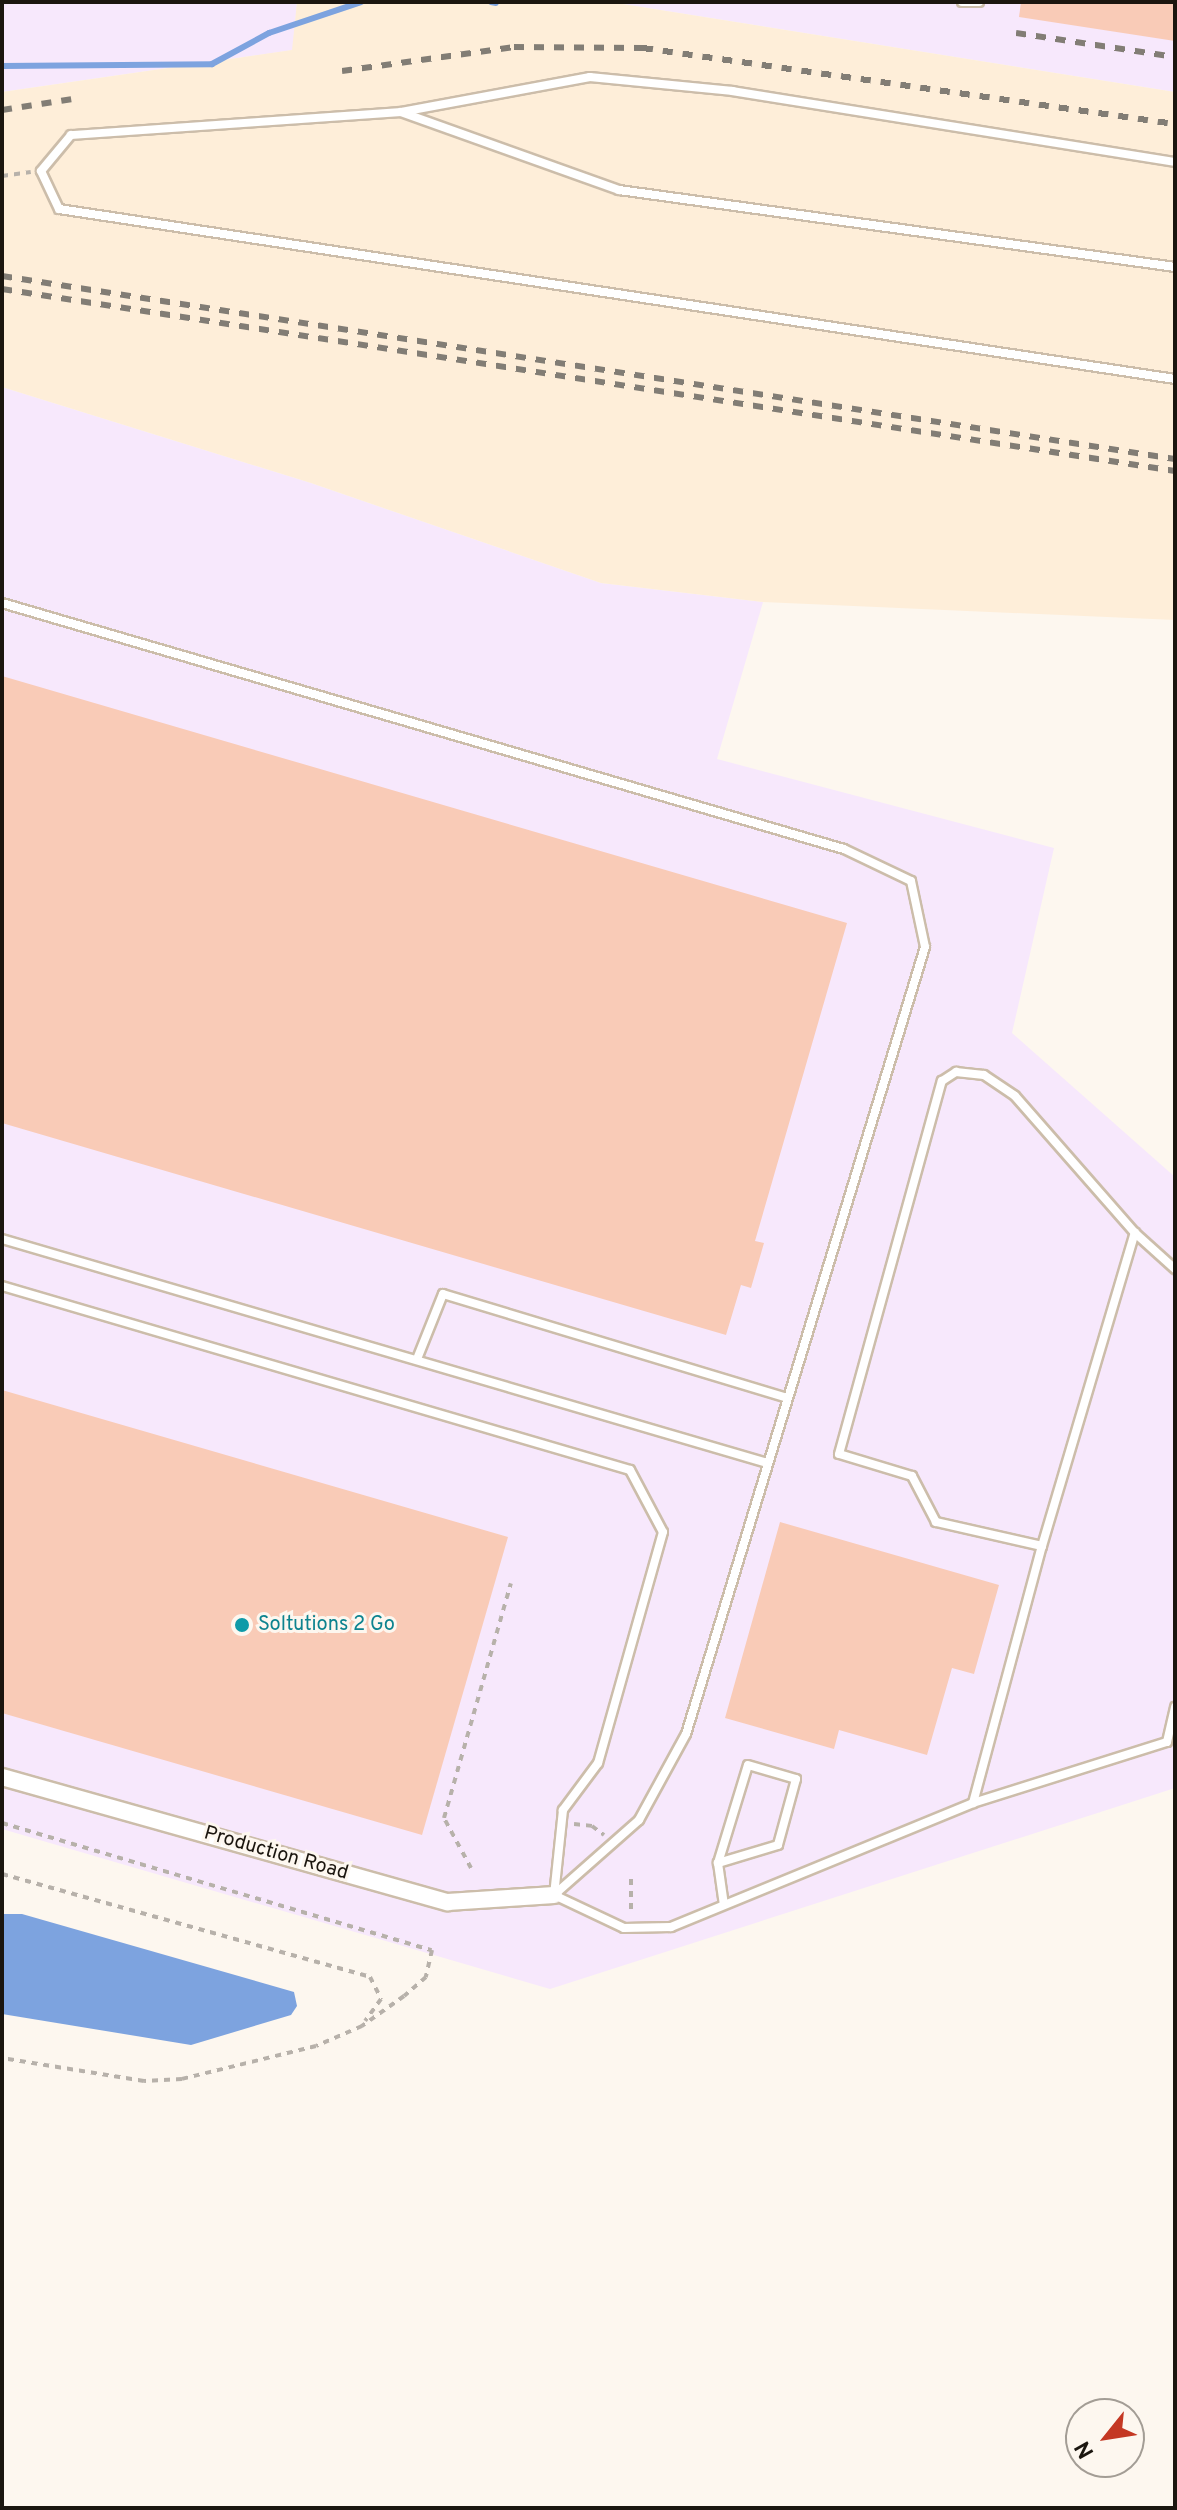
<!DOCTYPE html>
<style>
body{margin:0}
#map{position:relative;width:1177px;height:2510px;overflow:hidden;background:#fdf7ef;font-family:Overpass,sans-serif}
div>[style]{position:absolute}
.industrial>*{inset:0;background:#f7e8fc}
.built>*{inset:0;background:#feeed9}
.water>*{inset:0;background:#7da3df}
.stream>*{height:6px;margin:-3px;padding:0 3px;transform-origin:3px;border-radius:3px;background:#7da3df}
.building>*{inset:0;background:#f9cbb7}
.path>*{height:4px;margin-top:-2px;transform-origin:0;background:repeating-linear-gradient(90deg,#b7b1aa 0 6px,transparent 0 12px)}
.roads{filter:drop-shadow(2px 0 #ccbdaa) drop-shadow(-2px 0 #ccbdaa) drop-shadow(0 2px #ccbdaa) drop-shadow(0 -2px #ccbdaa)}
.service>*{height:8px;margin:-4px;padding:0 4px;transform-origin:4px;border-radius:4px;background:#fff}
.minor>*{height:16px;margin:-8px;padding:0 8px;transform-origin:8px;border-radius:8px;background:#fff}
.rail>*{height:6px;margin-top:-3px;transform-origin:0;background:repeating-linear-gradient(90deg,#827d75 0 10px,transparent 0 20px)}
.dots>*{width:22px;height:22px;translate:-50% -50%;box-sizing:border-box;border:4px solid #fdf7ef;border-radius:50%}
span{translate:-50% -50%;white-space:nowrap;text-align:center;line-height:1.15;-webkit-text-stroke:6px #fdf7ef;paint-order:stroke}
.culture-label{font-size:20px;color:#0d838f}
.left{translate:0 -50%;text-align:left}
.street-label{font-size:20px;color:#1b160f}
.frame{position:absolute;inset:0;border:4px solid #1b160f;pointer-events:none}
.north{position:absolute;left:1065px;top:2398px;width:80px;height:80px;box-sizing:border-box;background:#fdf7ef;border:2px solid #a39d95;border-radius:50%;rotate:240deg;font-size:22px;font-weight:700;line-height:32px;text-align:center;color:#1b160f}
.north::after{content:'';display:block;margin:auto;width:28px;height:36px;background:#c43823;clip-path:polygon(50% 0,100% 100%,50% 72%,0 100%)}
</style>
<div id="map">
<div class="industrial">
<div style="clip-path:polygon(2px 2px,297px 2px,293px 50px,2px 92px)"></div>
<div style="clip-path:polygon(610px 2px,1175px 2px,1175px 92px)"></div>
<div style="clip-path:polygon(2px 387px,311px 483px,601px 583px,763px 602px,717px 759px,1054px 848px,1012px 1033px,1175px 1177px,1175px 1788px,550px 1989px,2px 1829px)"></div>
</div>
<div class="built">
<div style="clip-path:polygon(297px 2px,610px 2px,1175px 92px,1175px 620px,763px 602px,601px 583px,311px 483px,2px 387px,2px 92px,292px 50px)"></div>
</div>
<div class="water">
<div style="clip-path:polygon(2px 1914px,22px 1914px,294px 1992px,297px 2006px,291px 2015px,191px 2045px,2px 2014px)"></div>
</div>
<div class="stream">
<div style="left:491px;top:2px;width:5px;rotate:11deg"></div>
<div style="left:2px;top:66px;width:210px;rotate:-0.5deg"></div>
<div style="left:212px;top:64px;width:65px;rotate:-28.5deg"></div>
<div style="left:269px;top:33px;width:97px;rotate:-18.6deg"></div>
</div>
<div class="building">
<div style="clip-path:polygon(1021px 2px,1175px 2px,1175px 41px,1019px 17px)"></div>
<div style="clip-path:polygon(2px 676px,847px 923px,755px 1241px,764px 1243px,751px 1288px,741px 1285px,726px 1335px,2px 1123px)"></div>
<div style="clip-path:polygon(2px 1390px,508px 1537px,422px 1835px,2px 1713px)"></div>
<div style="clip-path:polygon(780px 1522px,999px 1585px,974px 1674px,952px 1668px,927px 1755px,839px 1730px,834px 1749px,725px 1718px)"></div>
</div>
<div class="path">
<div style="left:2px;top:176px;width:29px;rotate:-8deg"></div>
<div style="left:2px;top:1823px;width:448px;rotate:16.5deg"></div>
<div style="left:432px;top:1950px;width:28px;rotate:103deg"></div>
<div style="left:426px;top:1977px;width:29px;rotate:139deg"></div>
<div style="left:404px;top:1996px;width:52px;rotate:144.5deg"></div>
<div style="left:362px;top:2026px;width:50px;rotate:156.5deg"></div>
<div style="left:316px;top:2046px;width:138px;rotate:166.2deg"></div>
<div style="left:182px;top:2079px;width:38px;rotate:177deg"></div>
<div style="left:144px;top:2081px;width:144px;rotate:-170.8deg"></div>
<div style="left:574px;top:1824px;width:18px;rotate:6deg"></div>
<div style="left:592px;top:1826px;width:15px;rotate:37deg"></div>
<div style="left:471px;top:1868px;width:57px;rotate:-118.4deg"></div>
<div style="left:444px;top:1818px;width:244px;rotate:-74.1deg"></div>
<div style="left:2px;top:1874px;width:382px;rotate:15.6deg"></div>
<div style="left:370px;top:1977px;width:25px;rotate:63deg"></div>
<div style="left:381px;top:1999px;width:27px;rotate:126deg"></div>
<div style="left:631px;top:1909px;width:30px;rotate:-90deg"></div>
</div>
<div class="roads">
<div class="service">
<div style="left:962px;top:2px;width:17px"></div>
<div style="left:401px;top:112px;width:232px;rotate:19.7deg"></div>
<div style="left:619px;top:190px;width:561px;rotate:7.88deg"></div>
<div style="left:1175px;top:162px;width:448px;rotate:-170.9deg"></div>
<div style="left:733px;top:91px;width:144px;rotate:-174.4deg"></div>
<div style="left:590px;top:77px;width:192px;rotate:169.5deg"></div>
<div style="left:401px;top:112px;width:331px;rotate:176deg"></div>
<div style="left:71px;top:135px;width:47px;rotate:129.8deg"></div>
<div style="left:41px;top:171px;width:42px;rotate:64.7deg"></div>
<div style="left:59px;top:209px;width:1129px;rotate:8.66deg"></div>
<div style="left:2px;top:603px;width:877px;rotate:16.29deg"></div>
<div style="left:844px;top:849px;width:74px;rotate:25.5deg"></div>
<div style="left:911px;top:881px;width:67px;rotate:78deg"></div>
<div style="left:925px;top:947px;width:822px;rotate:106.89deg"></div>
<div style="left:686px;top:1734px;width:98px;rotate:118.7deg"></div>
<div style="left:639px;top:1820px;width:113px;rotate:138.6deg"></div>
<div style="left:2px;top:1239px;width:797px;rotate:16.32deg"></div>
<div style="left:2px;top:1286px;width:654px;rotate:16.33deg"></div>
<div style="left:630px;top:1470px;width:70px;rotate:62deg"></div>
<div style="left:663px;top:1532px;width:240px;rotate:105.7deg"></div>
<div style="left:598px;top:1763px;width:59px;rotate:126.7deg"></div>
<div style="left:563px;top:1810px;width:85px;rotate:96deg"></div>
<div style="left:417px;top:1359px;width:70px;rotate:-68.2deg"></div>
<div style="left:443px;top:1294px;width:359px;rotate:16.8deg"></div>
<div style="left:1042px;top:1546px;width:109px;rotate:-167.2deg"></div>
<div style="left:936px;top:1522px;width:52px;rotate:-117.6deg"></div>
<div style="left:912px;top:1476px;width:76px;rotate:-163.2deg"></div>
<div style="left:839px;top:1454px;width:387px;rotate:-74.6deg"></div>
<div style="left:942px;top:1081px;width:17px;rotate:-33deg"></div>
<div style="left:956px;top:1072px;width:28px;rotate:6deg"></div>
<div style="left:984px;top:1075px;width:37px;rotate:34deg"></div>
<div style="left:1015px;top:1096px;width:182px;rotate:48.8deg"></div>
<div style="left:973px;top:1803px;width:266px;rotate:-75deg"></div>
<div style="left:1042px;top:1546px;width:327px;rotate:-73.5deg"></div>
<div style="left:1135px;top:1233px;width:54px;rotate:42deg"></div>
<div style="left:718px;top:1863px;width:102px;rotate:-73deg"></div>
<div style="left:748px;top:1765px;width:50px;rotate:16.3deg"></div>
<div style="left:796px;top:1779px;width:68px;rotate:105.3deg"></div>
<div style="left:778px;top:1845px;width:63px;rotate:163.3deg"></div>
<div style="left:718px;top:1863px;width:42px;rotate:81.9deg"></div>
<div style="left:554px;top:1895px;width:77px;rotate:25.2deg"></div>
<div style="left:624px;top:1928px;width:47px;rotate:-1.2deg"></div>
<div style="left:671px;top:1927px;width:326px;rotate:-22.3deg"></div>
<div style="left:973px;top:1803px;width:203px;rotate:-17.5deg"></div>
<div style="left:1167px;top:1742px;width:36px;rotate:-77deg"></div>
</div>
<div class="minor">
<div style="left:2px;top:1777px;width:463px;rotate:15.7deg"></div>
<div style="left:448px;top:1902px;width:106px;rotate:-3.8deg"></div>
</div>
</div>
<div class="rail">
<div style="left:1016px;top:33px;width:161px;rotate:8.6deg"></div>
<div style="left:342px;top:71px;width:174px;rotate:-7.9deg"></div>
<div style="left:514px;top:47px;width:129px;rotate:0.4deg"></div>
<div style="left:643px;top:48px;width:537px;rotate:8.13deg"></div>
<div style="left:2px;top:110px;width:78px;rotate:-8.9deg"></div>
<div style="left:2px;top:276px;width:1187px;rotate:8.87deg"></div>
<div style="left:2px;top:289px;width:1187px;rotate:8.82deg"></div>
</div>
<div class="dots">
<div style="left:242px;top:1625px;background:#0f9aa8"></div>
</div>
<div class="culture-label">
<span class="left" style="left:258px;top:1625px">Soltutions 2 Go</span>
</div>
<div class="street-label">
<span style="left:276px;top:1854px;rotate:16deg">Production Road</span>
</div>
<div class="frame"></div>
<div class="north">N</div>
</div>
